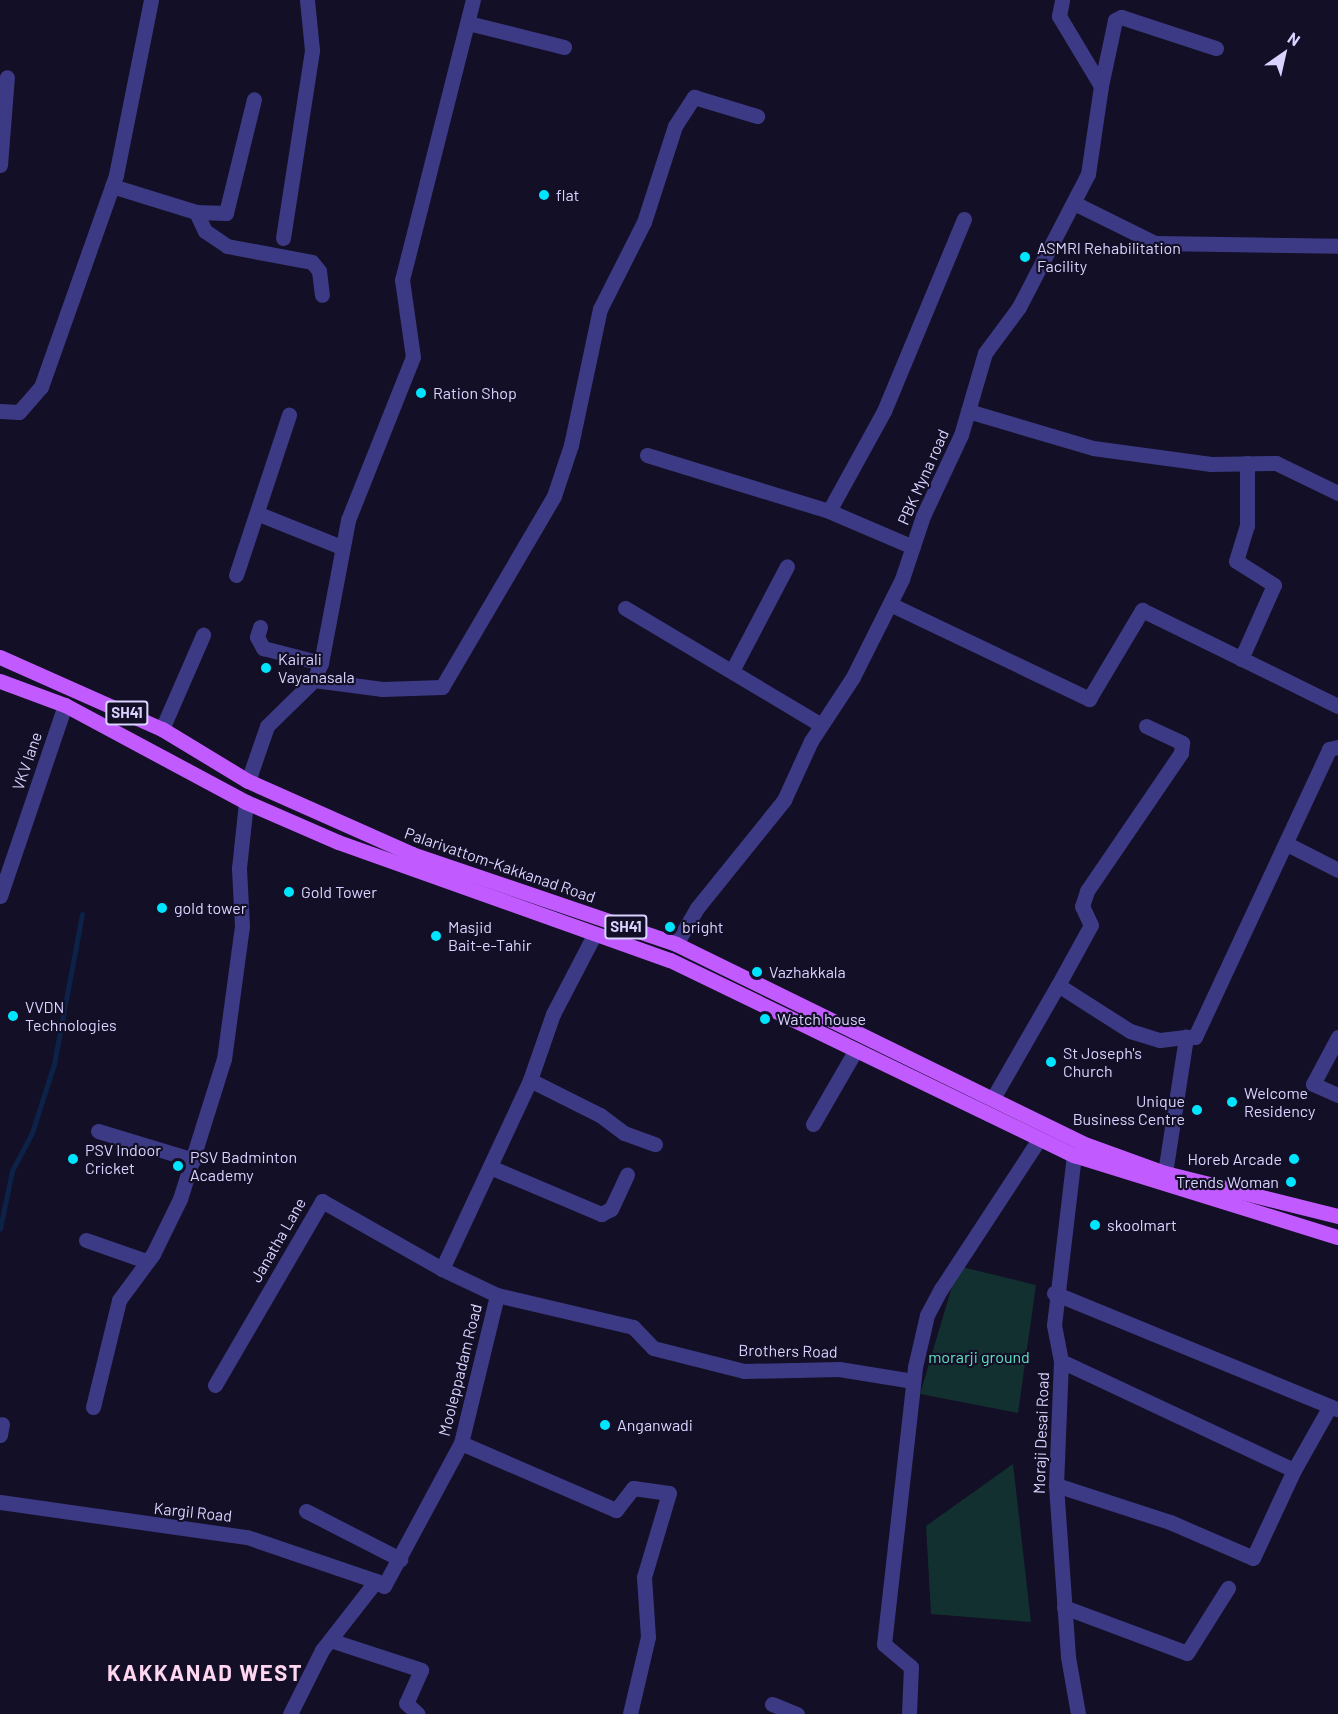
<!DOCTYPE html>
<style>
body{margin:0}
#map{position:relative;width:1338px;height:1714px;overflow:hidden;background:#130f26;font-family:Barlow,sans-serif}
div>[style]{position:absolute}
.green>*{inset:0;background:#12302f}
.stream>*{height:4.5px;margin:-2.25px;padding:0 2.25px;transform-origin:2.25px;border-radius:2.25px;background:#0c2248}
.minor>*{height:15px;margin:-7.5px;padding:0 7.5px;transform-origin:7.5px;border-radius:7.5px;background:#3d3a85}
.primary>*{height:15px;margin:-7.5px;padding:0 7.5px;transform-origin:7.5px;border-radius:7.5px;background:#c25bff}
.dots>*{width:16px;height:16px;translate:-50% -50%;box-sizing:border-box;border:3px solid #130f26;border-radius:50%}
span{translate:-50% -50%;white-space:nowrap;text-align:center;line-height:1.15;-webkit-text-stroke:4.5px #130f26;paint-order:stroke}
.shield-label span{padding:2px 4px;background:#130f26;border:2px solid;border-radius:4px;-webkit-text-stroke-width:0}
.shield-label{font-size:15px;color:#d9d4ff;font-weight:700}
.poi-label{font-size:16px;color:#d9d4ff}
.left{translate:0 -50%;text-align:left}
.right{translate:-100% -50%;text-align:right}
.street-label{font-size:16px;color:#d9d4ff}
.park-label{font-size:16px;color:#5fe0c0}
.district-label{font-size:22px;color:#ffd6f0;font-weight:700;letter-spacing:1.5px}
.north{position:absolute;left:1254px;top:24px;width:60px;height:60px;-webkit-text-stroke:4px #130f26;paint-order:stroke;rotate:34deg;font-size:16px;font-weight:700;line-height:24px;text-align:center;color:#d9d4ff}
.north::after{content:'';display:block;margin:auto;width:21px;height:27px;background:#d9d4ff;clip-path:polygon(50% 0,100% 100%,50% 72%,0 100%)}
</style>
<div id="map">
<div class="green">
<div style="clip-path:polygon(958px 1266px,1036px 1285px,1018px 1413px,920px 1394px)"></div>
<div style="clip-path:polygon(1013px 1464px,1031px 1622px,931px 1614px,926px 1526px)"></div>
</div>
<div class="stream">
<div style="left:0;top:1229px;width:59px;rotate:-78.3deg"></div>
<div style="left:12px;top:1171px;width:43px;rotate:-62.2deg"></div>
<div style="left:32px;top:1133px;width:72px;rotate:-72.3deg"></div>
<div style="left:54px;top:1064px;width:152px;rotate:-79.4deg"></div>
</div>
<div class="minor">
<div style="left:468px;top:23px;width:99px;rotate:14deg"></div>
<div style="left:1101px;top:86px;width:67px;rotate:-78deg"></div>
<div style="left:1115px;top:20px;width:7px;rotate:-27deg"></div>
<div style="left:1121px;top:17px;width:100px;rotate:18.1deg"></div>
<div style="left:0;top:165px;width:88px;rotate:-85.5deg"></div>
<div style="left:112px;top:186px;width:88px;rotate:17.2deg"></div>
<div style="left:196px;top:212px;width:30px;rotate:2deg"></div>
<div style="left:226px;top:213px;width:117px;rotate:-76.2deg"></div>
<div style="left:1074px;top:203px;width:90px;rotate:26.3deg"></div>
<div style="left:1155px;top:243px;width:183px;rotate:0.9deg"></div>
<div style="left:196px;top:212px;width:21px;rotate:65deg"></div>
<div style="left:205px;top:231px;width:27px;rotate:34deg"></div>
<div style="left:227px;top:246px;width:86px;rotate:10.7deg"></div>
<div style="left:312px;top:262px;width:11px;rotate:52deg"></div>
<div style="left:319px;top:271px;width:24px;rotate:83deg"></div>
<div style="left:283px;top:238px;width:190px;rotate:-81.2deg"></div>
<div style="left:312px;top:50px;width:50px;rotate:-95.7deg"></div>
<div style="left:0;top:411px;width:19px;rotate:3deg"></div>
<div style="left:19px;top:412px;width:33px;rotate:-49deg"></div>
<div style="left:41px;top:387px;width:225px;rotate:-70.5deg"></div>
<div style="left:116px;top:175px;width:178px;rotate:-78.7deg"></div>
<div style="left:968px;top:411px;width:130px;rotate:16.5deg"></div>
<div style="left:1093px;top:448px;width:119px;rotate:7.7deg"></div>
<div style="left:1211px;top:464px;width:65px;rotate:-0.9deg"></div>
<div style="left:1276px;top:463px;width:69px;rotate:25.8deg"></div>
<div style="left:647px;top:455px;width:190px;rotate:17.1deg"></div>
<div style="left:829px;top:511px;width:91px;rotate:23.2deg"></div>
<div style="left:829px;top:511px;width:114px;rotate:-61.2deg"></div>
<div style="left:884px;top:411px;width:208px;rotate:-67.4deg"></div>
<div style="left:259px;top:514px;width:88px;rotate:21.9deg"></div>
<div style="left:236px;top:575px;width:169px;rotate:-71.7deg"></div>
<div style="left:890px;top:604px;width:221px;rotate:25.5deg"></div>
<div style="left:1089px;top:699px;width:104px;rotate:-59.2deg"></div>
<div style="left:1142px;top:610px;width:218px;rotate:26.1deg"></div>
<div style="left:625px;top:608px;width:228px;rotate:30.8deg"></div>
<div style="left:260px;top:627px;width:10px;rotate:107deg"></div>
<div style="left:257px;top:637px;width:13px;rotate:61deg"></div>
<div style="left:263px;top:648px;width:60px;rotate:14.5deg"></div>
<div style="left:1241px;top:659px;width:81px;rotate:-66deg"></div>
<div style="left:1274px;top:585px;width:45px;rotate:-147.7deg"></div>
<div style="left:1236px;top:561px;width:37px;rotate:-73deg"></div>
<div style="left:1247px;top:526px;width:63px;rotate:-90deg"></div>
<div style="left:733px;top:669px;width:116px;rotate:-62.3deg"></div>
<div style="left:314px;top:680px;width:69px;rotate:7.5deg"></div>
<div style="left:382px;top:689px;width:60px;rotate:-1.9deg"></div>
<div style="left:442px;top:687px;width:221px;rotate:-59.6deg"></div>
<div style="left:554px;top:496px;width:54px;rotate:-71.6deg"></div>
<div style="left:571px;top:445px;width:139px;rotate:-78deg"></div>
<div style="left:600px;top:309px;width:97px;rotate:-63.2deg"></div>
<div style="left:644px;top:222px;width:101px;rotate:-72.1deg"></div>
<div style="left:675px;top:126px;width:35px;rotate:-57deg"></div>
<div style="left:694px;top:97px;width:66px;rotate:16.8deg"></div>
<div style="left:1146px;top:726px;width:40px;rotate:25deg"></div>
<div style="left:1182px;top:743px;width:10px;rotate:96deg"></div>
<div style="left:1181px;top:753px;width:167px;rotate:124.3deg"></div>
<div style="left:1087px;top:891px;width:16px;rotate:108deg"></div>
<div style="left:1082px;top:906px;width:21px;rotate:65deg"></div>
<div style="left:1091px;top:925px;width:68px;rotate:118.8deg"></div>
<div style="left:1058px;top:985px;width:85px;rotate:32.6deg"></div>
<div style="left:1130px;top:1031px;width:31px;rotate:17deg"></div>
<div style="left:1160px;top:1040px;width:26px;rotate:-7deg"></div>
<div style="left:162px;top:729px;width:103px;rotate:-66.4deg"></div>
<div style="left:248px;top:781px;width:58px;rotate:-70.9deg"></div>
<div style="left:267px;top:726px;width:66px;rotate:-44.4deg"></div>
<div style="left:314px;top:680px;width:18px;rotate:-68deg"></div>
<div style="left:321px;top:663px;width:146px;rotate:-79.3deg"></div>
<div style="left:348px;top:520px;width:175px;rotate:-68.3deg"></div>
<div style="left:413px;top:357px;width:78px;rotate:-98.1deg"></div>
<div style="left:402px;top:280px;width:289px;rotate:-75.8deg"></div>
<div style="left:1287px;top:844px;width:57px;rotate:27deg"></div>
<div style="left:0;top:896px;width:202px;rotate:-71.2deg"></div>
<div style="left:676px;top:944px;width:42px;rotate:-59.7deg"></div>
<div style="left:697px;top:908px;width:139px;rotate:-51.1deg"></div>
<div style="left:784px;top:800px;width:65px;rotate:-65.4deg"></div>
<div style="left:811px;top:741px;width:77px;rotate:-56.7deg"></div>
<div style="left:853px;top:677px;width:110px;rotate:-63.4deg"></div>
<div style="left:902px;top:579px;width:66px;rotate:-71.6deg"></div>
<div style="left:923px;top:516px;width:89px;rotate:-64.9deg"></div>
<div style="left:961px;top:435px;width:85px;rotate:-73.7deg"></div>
<div style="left:985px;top:353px;width:57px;rotate:-53.5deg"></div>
<div style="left:1019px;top:307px;width:150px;rotate:-62.6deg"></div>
<div style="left:1088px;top:174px;width:89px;rotate:-81.6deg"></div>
<div style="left:1101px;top:86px;width:82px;rotate:-121deg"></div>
<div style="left:1059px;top:16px;width:16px;rotate:-79deg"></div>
<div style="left:1338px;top:1037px;width:53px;rotate:118deg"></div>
<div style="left:1313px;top:1084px;width:27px;rotate:24deg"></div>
<div style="left:530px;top:1080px;width:78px;rotate:26.6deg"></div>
<div style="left:600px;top:1115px;width:30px;rotate:37deg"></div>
<div style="left:624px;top:1133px;width:33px;rotate:20deg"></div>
<div style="left:993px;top:1098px;width:130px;rotate:-60.1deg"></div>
<div style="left:813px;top:1124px;width:82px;rotate:-60deg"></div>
<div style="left:98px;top:1131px;width:100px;rotate:16.8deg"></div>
<div style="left:1074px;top:1155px;width:171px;rotate:96.7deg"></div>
<div style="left:1054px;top:1325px;width:37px;rotate:79deg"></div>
<div style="left:1061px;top:1361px;width:124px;rotate:92.3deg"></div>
<div style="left:1056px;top:1485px;width:172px;rotate:86deg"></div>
<div style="left:1068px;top:1657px;width:58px;rotate:80deg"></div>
<div style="left:490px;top:1167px;width:121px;rotate:22.9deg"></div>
<div style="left:601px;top:1214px;width:11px;rotate:-27deg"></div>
<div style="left:611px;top:1209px;width:38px;rotate:-65deg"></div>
<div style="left:1165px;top:1173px;width:138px;rotate:-81.2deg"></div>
<div style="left:1186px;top:1037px;width:9px"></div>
<div style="left:1195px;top:1037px;width:318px;rotate:-65deg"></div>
<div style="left:1329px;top:749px;width:9px;rotate:-13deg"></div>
<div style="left:86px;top:1240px;width:64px;rotate:19.3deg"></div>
<div style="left:1054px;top:1293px;width:306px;rotate:22.3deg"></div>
<div style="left:497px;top:1295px;width:140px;rotate:13.2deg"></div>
<div style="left:633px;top:1327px;width:29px;rotate:46deg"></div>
<div style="left:653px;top:1348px;width:94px;rotate:14.2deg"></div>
<div style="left:744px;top:1371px;width:95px;rotate:-1.2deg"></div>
<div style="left:839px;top:1369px;width:75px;rotate:9.2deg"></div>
<div style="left:1061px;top:1361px;width:257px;rotate:25.1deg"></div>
<div style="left:1294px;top:1470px;width:73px;rotate:-60.6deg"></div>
<div style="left:215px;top:1385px;width:213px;rotate:-59.8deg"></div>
<div style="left:322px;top:1201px;width:138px;rotate:29.5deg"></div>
<div style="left:93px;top:1407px;width:110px;rotate:-76.3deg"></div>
<div style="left:119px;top:1300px;width:57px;rotate:-53.5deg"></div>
<div style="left:153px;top:1254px;width:61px;rotate:-63.9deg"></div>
<div style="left:180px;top:1199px;width:147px;rotate:-72.6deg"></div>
<div style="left:224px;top:1059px;width:134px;rotate:-82.3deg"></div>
<div style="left:242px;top:926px;width:58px;rotate:-93deg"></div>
<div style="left:239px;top:868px;width:66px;rotate:-83.9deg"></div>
<div style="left:0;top:1435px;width:11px;rotate:-80deg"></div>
<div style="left:461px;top:1443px;width:169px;rotate:23.4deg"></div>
<div style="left:616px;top:1510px;width:28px;rotate:-52deg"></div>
<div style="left:633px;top:1488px;width:36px;rotate:8deg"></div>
<div style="left:669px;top:1493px;width:88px;rotate:106.6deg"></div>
<div style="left:644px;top:1577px;width:60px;rotate:86.2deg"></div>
<div style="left:648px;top:1637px;width:79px;rotate:103.2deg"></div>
<div style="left:1056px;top:1485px;width:120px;rotate:18deg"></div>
<div style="left:1170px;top:1522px;width:90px;rotate:23.4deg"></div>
<div style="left:1253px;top:1558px;width:97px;rotate:-65deg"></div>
<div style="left:0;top:1502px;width:249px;rotate:8.1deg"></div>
<div style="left:247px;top:1537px;width:136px;rotate:18.8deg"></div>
<div style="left:306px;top:1511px;width:106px;rotate:27.1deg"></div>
<div style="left:1064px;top:1607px;width:131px;rotate:20.5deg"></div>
<div style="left:1187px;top:1653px;width:77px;rotate:-57.8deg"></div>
<div style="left:330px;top:1640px;width:96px;rotate:18.2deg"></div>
<div style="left:421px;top:1670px;width:36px;rotate:114deg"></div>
<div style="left:406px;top:1703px;width:16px;rotate:43deg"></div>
<div style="left:772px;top:1704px;width:27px;rotate:22deg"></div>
<div style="left:290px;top:1714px;width:72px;rotate:-63.4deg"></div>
<div style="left:322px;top:1650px;width:88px;rotate:-52deg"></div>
<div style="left:376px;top:1581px;width:9px;rotate:32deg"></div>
<div style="left:384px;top:1586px;width:162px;rotate:-61.7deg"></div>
<div style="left:461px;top:1443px;width:152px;rotate:-76.3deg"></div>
<div style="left:497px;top:1295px;width:61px;rotate:-154.7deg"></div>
<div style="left:442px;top:1269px;width:208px;rotate:-65deg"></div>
<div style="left:530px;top:1080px;width:70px;rotate:-70.8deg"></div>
<div style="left:553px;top:1014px;width:87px;rotate:-62.5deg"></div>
<div style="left:909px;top:1714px;width:47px;rotate:-87.6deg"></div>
<div style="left:911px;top:1667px;width:35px;rotate:-140deg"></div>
<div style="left:884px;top:1644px;width:279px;rotate:-83.6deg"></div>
<div style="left:915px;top:1367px;width:53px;rotate:-77deg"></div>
<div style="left:927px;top:1315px;width:30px;rotate:-62deg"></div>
<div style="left:941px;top:1289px;width:179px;rotate:-56.8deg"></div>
</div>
<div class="primary">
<div style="left:0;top:657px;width:177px;rotate:24deg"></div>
<div style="left:162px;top:729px;width:100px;rotate:31.2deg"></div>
<div style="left:248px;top:781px;width:180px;rotate:24deg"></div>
<div style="left:412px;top:854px;width:279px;rotate:18.8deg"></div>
<div style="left:676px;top:944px;width:452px;rotate:26.1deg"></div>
<div style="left:1082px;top:1143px;width:88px;rotate:19.9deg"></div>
<div style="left:1165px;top:1173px;width:178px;rotate:14deg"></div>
<div style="left:0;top:681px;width:69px;rotate:20.3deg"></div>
<div style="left:65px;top:705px;width:205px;rotate:28.2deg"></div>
<div style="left:246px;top:802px;width:100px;rotate:23.5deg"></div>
<div style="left:338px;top:842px;width:352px;rotate:19.6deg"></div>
<div style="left:670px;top:960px;width:449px;rotate:25.8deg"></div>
<div style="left:1074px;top:1155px;width:276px;rotate:17.3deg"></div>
</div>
<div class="dots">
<div style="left:544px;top:195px;background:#00e5ff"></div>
<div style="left:1025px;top:257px;background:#00e5ff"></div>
<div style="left:421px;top:393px;background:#00e5ff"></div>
<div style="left:266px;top:668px;background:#00e5ff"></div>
<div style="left:289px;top:892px;background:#00e5ff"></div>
<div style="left:162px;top:908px;background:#00e5ff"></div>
<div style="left:670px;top:927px;background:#00e5ff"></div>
<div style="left:436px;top:936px;background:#00e5ff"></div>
<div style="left:757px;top:972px;background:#00e5ff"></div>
<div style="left:13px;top:1016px;background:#00e5ff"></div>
<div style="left:765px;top:1019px;background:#00e5ff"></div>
<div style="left:1051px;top:1062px;background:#00e5ff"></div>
<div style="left:1232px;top:1102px;background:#00e5ff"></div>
<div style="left:1197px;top:1110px;background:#00e5ff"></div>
<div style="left:73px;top:1159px;background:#00e5ff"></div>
<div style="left:1294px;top:1159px;background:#00e5ff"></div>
<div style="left:178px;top:1166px;background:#00e5ff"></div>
<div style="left:1291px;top:1182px;background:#00e5ff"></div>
<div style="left:1095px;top:1225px;background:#00e5ff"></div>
<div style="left:605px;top:1425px;background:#00e5ff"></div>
</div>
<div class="shield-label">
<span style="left:127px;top:713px">SH41</span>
<span style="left:626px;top:927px">SH41</span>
</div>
<div class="poi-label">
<span class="left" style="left:556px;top:195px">flat</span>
<span class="left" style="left:1037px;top:257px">ASMRI Rehabilitation<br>Facility</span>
<span class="left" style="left:433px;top:393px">Ration Shop</span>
<span class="left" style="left:278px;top:668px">Kairali<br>Vayanasala</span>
<span class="left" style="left:301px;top:892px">Gold Tower</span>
<span class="left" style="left:174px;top:908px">gold tower</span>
<span class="left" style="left:448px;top:936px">Masjid<br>Bait-e-Tahir</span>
<span class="left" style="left:682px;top:927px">bright</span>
<span class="left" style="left:769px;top:972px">Vazhakkala</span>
<span class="left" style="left:25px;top:1016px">VVDN<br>Technologies</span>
<span class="left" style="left:777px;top:1019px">Watch house</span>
<span class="left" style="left:1063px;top:1062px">St Joseph's<br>Church</span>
<span class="left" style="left:1244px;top:1102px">Welcome<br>Residency</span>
<span class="right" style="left:1185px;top:1110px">Unique<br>Business Centre</span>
<span class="left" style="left:85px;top:1159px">PSV Indoor<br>Cricket</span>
<span class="left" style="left:190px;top:1166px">PSV Badminton<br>Academy</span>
<span class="right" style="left:1282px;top:1159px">Horeb Arcade</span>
<span class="right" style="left:1279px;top:1182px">Trends Woman</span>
<span class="left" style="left:1107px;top:1225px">skoolmart</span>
<span class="left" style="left:617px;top:1425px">Anganwadi</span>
</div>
<div class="street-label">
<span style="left:923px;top:477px;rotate:-66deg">PBK Myna road</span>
<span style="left:27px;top:761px;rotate:-71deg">VKV lane</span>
<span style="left:500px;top:865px;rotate:19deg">Palarivattom-Kakkanad Road</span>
<span style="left:278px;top:1240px;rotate:-60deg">Janatha Lane</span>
<span style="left:788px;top:1351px;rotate:1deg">Brothers Road</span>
<span style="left:460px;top:1370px;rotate:-76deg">Mooleppadam Road</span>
<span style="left:1041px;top:1433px;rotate:-88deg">Moraji Desai Road</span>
<span style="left:193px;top:1512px;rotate:6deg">Kargil Road</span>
</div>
<div class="park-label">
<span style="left:979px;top:1357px">morarji ground</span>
</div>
<div class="district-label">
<span style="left:205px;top:1673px">KAKKANAD WEST</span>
</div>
<div class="north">N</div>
</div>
